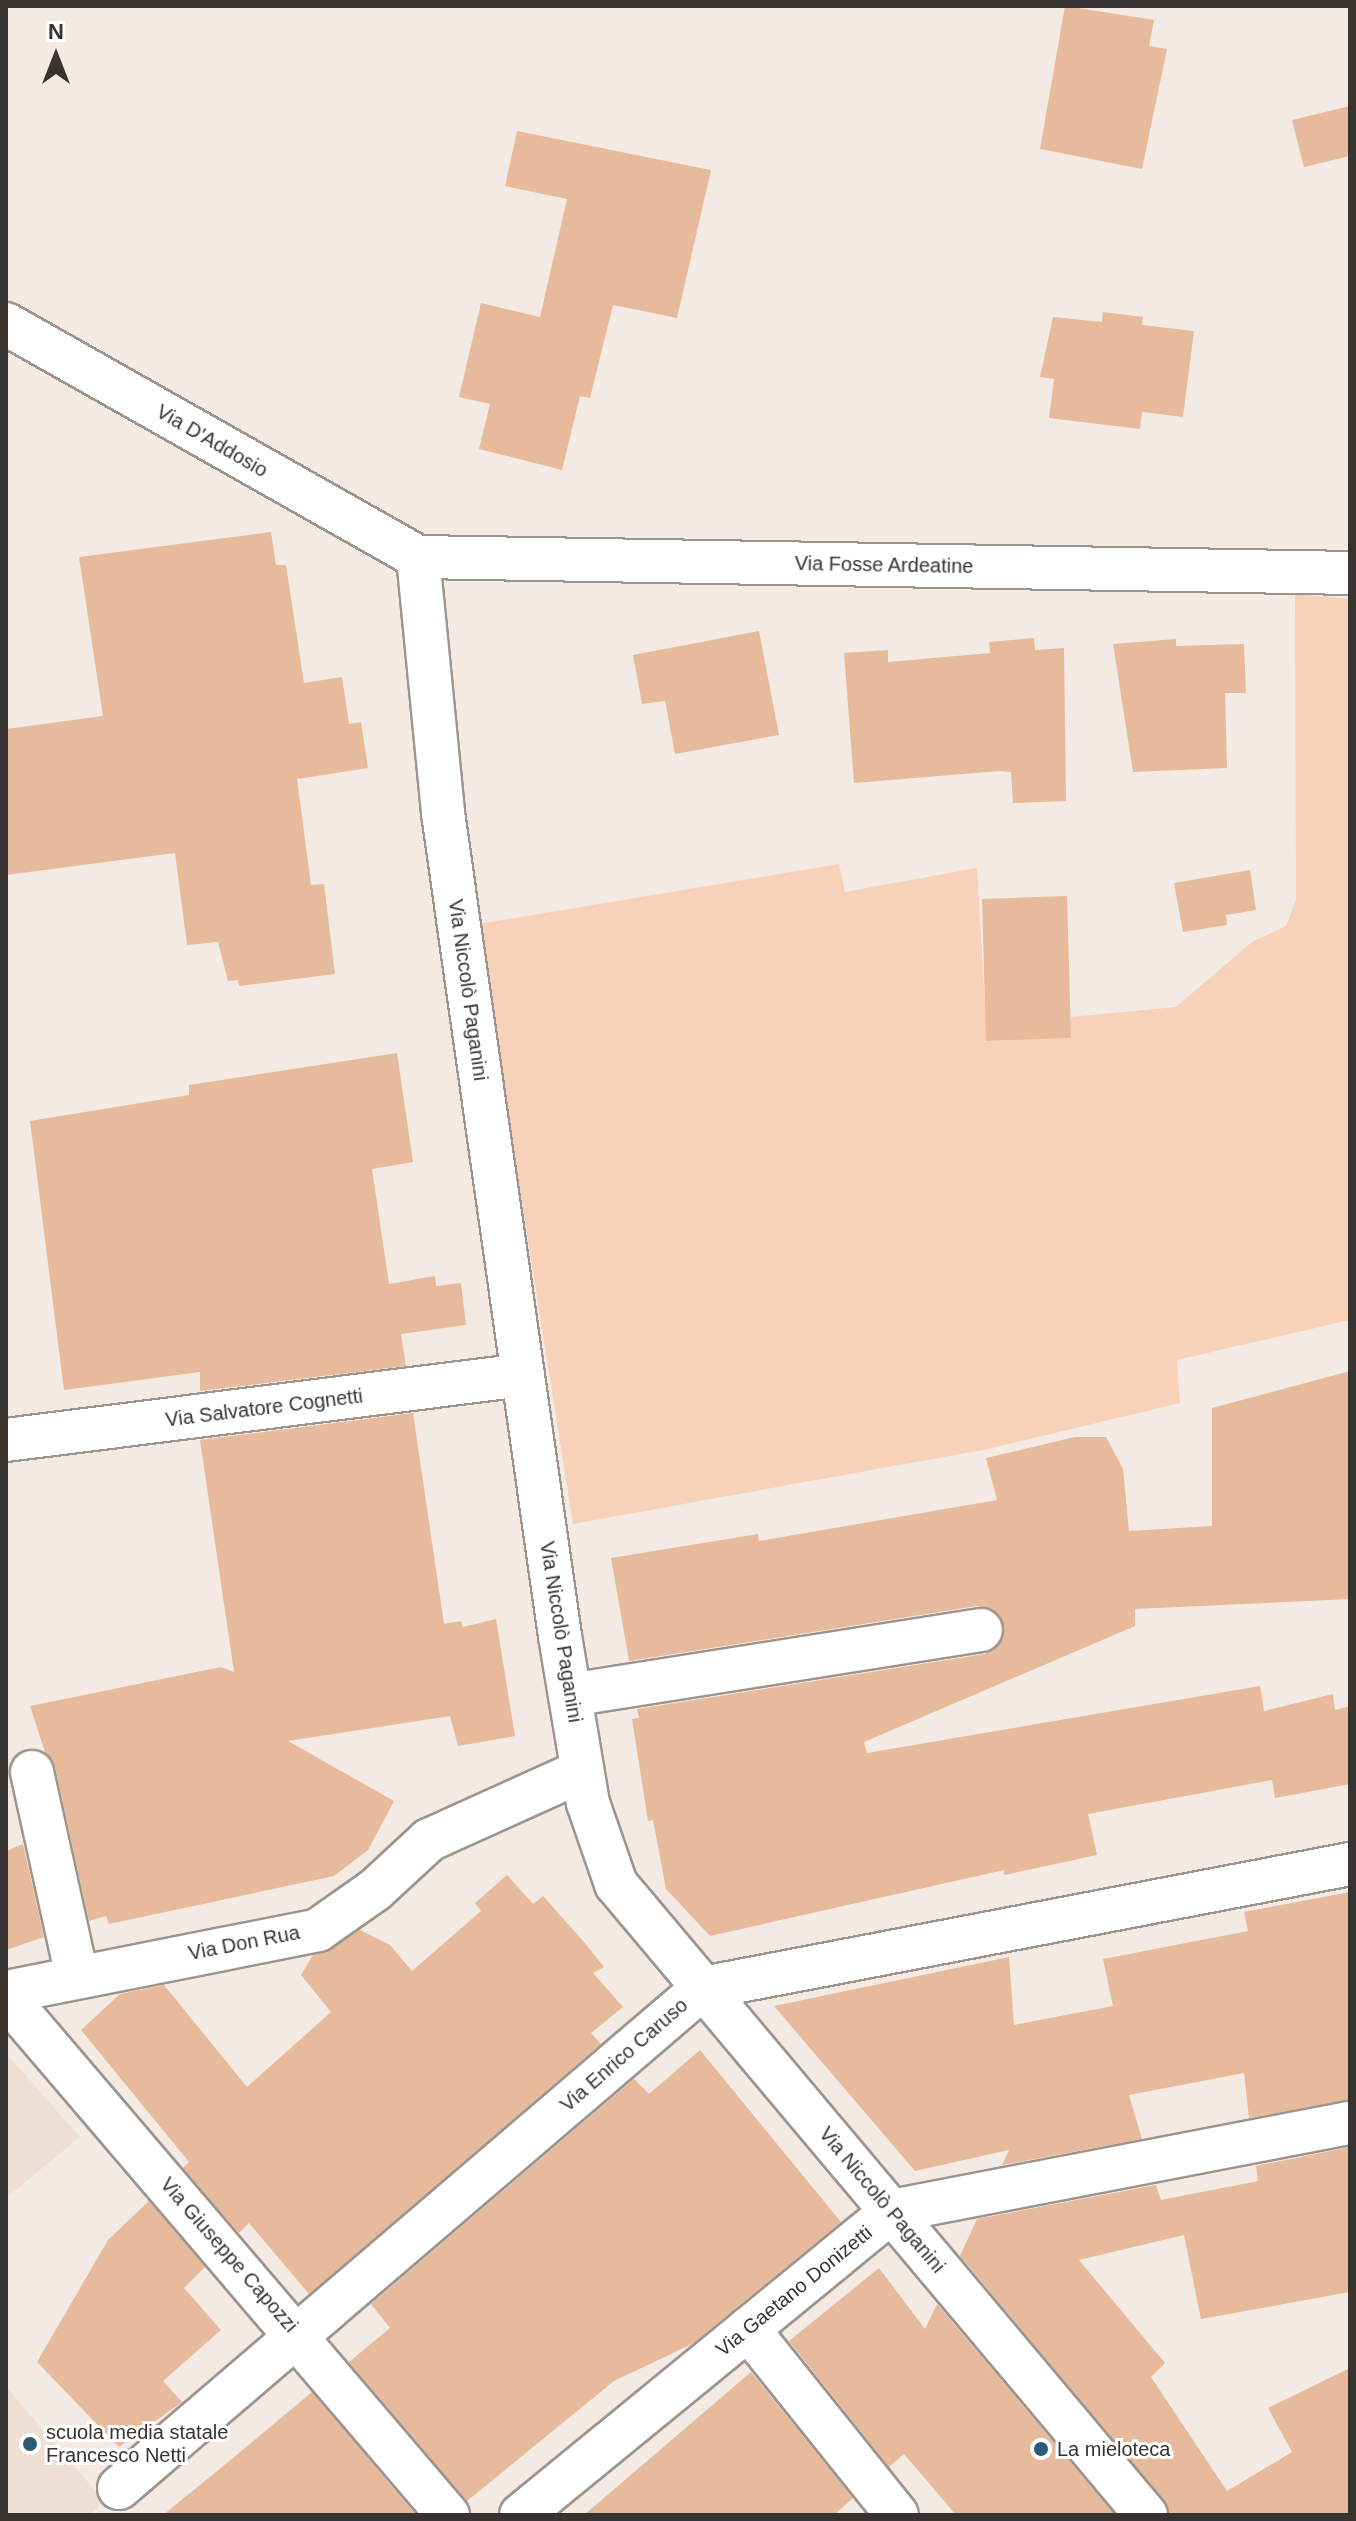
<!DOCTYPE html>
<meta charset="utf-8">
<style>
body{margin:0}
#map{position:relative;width:1356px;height:2521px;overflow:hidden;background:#f4eae4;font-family:Arial,sans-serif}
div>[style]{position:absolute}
.built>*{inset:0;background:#eeded3}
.green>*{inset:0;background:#f7d1b8}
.building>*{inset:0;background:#e7ba9b}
.roads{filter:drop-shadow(2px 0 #9d948e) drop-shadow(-2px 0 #9d948e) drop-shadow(0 2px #9d948e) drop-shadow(0 -2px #9d948e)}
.street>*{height:42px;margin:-21px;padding:0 21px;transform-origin:21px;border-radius:21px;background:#fff}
.dots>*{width:22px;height:22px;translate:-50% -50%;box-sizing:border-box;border:4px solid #fff;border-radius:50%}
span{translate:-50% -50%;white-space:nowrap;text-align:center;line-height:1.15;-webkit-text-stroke:6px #fff;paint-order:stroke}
.street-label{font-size:20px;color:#373331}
.poi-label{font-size:20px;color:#373331}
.left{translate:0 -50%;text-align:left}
.frame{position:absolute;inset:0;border:8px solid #373331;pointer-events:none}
.north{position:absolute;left:16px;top:16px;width:80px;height:80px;-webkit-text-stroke:6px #fff;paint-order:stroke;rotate:0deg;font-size:22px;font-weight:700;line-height:32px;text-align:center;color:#373331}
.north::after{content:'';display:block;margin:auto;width:28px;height:36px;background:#373331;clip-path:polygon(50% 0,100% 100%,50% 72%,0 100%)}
</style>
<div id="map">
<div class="built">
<div style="clip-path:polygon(6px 2053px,80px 2137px,6px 2198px)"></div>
<div style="clip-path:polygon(6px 2387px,104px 2501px,89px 2515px,6px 2515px)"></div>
</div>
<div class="green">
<div style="clip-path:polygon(1295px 594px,1350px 599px,1350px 1320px,1177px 1360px,1180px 1403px,988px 1449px,573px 1524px,478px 924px,839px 864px,845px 892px,977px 868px,987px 1041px,1071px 1038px,1071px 1017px,1176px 1007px,1252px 942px,1286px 926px,1296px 900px)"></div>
</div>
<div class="building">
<div style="clip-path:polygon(1065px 6px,1154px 20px,1149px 46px,1167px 49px,1142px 169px,1040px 149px)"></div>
<div style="clip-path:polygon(1350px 106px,1350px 156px,1304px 167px,1292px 120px)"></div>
<div style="clip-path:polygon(517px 131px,711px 170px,677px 318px,613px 305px,590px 398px,580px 396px,562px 470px,479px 449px,490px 404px,459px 397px,481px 303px,540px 317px,567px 199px,505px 186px)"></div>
<div style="clip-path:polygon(1103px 312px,1143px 317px,1142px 325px,1194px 331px,1183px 417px,1142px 412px,1140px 429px,1049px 418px,1054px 379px,1040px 377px,1053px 317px,1102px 322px)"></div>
<div style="clip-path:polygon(271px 532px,276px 565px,286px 565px,304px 683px,342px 677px,349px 724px,361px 722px,368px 768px,297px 779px,311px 885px,324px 884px,335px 974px,239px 986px,238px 980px,228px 981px,218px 942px,187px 945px,175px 853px,6px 875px,6px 729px,103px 716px,79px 557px)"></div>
<div style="clip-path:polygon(759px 631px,779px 735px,675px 754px,665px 701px,642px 704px,633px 655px)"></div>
<div style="clip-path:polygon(1034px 638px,1035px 650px,1064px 648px,1066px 801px,1013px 803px,1011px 772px,999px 771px,854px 783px,844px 653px,888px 650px,888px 662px,990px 653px,989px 642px)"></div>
<div style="clip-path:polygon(1176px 639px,1176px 646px,1244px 644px,1246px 693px,1225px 693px,1227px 768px,1133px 772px,1113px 644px)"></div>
<div style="clip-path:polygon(1250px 870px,1256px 910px,1226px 915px,1227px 925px,1183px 932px,1174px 883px)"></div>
<div style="clip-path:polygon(1067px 896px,1071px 1038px,986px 1041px,982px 899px)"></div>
<div style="clip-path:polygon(397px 1053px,413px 1162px,372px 1169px,389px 1284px,435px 1276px,436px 1286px,461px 1283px,466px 1325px,401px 1334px,406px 1366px,200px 1391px,200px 1372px,64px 1390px,30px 1121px,189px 1095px,189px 1085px)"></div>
<div style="clip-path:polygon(1350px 1371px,1350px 1599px,1135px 1609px,1135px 1626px,864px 1742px,867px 1753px,1260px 1686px,1264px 1711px,1333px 1694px,1335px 1710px,1350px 1706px,1350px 1784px,1275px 1798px,1272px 1780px,1088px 1814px,1097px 1855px,1004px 1875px,1004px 1870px,710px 1936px,666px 1889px,653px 1820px,648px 1821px,632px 1719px,639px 1718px,637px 1709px,985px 1654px,1003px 1639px,1004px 1626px,990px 1608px,977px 1606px,629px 1661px,611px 1558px,758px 1534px,759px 1541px,997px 1500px,986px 1458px,1075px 1437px,1106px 1437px,1123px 1469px,1129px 1531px,1212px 1526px,1212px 1408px)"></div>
<div style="clip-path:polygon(413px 1413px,444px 1624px,461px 1621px,463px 1627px,496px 1619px,515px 1736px,458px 1746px,450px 1716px,288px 1741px,394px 1801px,368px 1850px,334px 1876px,109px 1924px,106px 1916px,89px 1921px,55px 1767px,45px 1752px,30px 1706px,221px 1667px,234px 1672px,200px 1440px)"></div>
<div style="clip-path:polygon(23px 1844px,44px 1937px,6px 1950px,6px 1851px)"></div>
<div style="clip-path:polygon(507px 1875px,533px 1904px,543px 1896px,584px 1942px,604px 1967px,593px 1973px,623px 2007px,591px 2033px,601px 2044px,309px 2294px,249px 2223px,239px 2233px,183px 2168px,189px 2162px,81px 2030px,120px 1994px,164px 1985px,247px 2087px,331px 2012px,301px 1975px,313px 1955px,360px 1930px,390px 1945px,412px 1971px,481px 1911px,475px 1903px)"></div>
<div style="clip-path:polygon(1350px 1892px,1350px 2100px,1249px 2118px,1244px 2073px,1129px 2095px,1142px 2139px,1002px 2165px,1009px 2150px,915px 2171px,774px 2006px,1009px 1957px,1014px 2025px,1113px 2006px,1103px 1959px,1248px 1931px,1244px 1912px)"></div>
<div style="clip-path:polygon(700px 2050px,841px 2222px,692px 2344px,614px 2381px,467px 2501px,349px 2362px,390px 2328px,371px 2304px,634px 2079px,649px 2094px)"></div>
<div style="clip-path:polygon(1350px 2147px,1350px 2292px,1201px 2319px,1184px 2235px,1079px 2260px,1165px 2363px,1151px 2377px,1227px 2491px,1292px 2452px,1268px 2408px,1350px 2368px,1350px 2515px,1169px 2515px,1164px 2500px,960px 2256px,977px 2219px,1156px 2185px,1161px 2200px,1258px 2181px,1256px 2166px)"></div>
<div style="clip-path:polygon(149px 2201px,205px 2267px,184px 2288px,221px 2330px,163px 2381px,182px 2402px,119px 2447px,37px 2362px,108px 2240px)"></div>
<div style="clip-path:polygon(879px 2268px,925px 2329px,937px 2304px,1115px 2515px,956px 2515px,904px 2454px,889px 2467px,789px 2341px)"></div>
<div style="clip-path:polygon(751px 2372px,853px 2498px,834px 2515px,584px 2515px)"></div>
<div style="clip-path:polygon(312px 2392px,416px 2515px,163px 2515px,233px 2458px)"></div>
</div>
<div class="roads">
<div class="street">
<div style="left:6px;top:324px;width:473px;rotate:29.5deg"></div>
<div style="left:418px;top:557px;width:932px;rotate:0.98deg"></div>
<div style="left:418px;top:557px;width:257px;rotate:84.4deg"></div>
<div style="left:443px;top:813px;width:831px;rotate:81.91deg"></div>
<div style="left:560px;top:1636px;width:169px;rotate:80.5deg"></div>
<div style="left:588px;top:1803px;width:86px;rotate:70.9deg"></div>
<div style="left:616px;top:1884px;width:824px;rotate:49.97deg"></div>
<div style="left:6px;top:1440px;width:521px;rotate:-7.17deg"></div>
<div style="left:570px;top:1695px;width:416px;rotate:-9deg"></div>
<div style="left:32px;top:1772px;width:210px;rotate:77.6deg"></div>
<div style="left:6px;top:1992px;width:318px;rotate:-11.2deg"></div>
<div style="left:318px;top:1930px;width:70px;rotate:-35.1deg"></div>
<div style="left:375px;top:1890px;width:74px;rotate:-42.8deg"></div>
<div style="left:429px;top:1840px;width:168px;rotate:-24.3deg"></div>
<div style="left:6px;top:1997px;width:681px;rotate:49.53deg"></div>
<div style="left:748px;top:2329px;width:238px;rotate:51.3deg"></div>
<div style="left:119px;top:2488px;width:769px;rotate:-40.57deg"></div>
<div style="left:703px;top:1988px;width:659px;rotate:-10.85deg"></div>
<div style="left:521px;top:2515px;width:480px;rotate:-39.3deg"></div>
<div style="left:892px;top:2211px;width:466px;rotate:-10.9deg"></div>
</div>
</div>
<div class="dots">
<div style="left:30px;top:2444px;background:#2c5a7a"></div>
<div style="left:1041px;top:2449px;background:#2c5a7a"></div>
</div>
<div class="street-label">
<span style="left:212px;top:441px;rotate:30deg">Via D'Addosio</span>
<span style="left:884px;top:565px;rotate:1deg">Via Fosse Ardeatine</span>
<span style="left:468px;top:990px;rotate:82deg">Via Niccolò Paganini</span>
<span style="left:264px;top:1408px;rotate:-7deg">Via Salvatore Cognetti</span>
<span style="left:561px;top:1632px;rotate:81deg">Via Niccolò Paganini</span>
<span style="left:244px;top:1943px;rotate:-11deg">Via Don Rua</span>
<span style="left:624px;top:2055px;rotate:-41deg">Via Enrico Caruso</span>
<span style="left:882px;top:2200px;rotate:50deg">Via Niccolò Paganini</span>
<span style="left:229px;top:2255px;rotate:49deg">Via Giuseppe Capozzi</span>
<span style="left:794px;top:2291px;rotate:-39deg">Via Gaetano Donizetti</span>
</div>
<div class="poi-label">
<span class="left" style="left:46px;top:2444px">scuola media statale<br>Francesco Netti</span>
<span class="left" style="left:1057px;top:2449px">La mieloteca</span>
</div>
<div class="frame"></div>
<div class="north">N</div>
</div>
